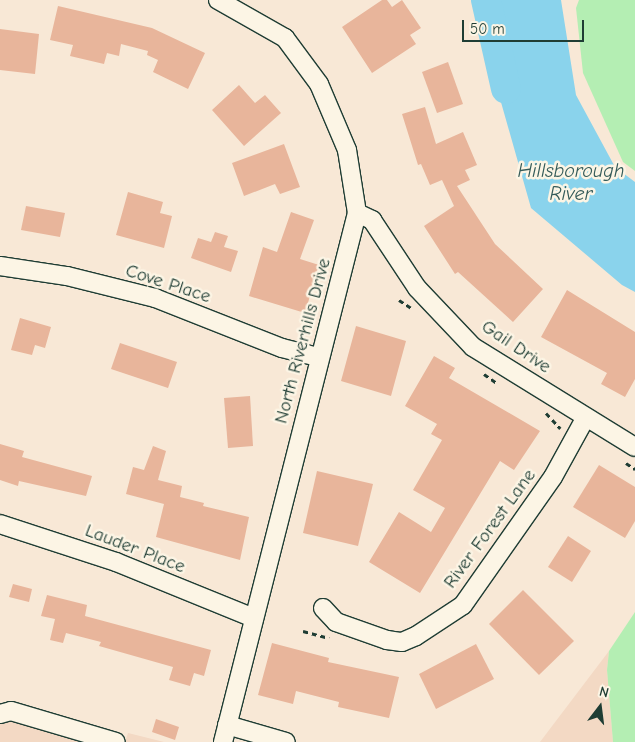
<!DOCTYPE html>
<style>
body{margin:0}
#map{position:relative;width:635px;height:742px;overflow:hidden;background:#f8e8d6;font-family:"Comic Neue",sans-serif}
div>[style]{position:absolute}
.built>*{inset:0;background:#f3d9c4}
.green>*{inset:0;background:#b4eeb3}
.water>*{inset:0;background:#8ad3ec}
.river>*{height:30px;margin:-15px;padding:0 15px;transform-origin:15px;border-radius:15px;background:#8ad3ec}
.building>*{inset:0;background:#e8b59b}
.path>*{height:3px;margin-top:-1.5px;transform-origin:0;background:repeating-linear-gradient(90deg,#1f3d34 0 5px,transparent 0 9px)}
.roads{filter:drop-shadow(1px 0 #1f3d34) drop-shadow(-1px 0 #1f3d34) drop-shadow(0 1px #1f3d34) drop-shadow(0 -1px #1f3d34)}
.minor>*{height:18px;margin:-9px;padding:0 9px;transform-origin:9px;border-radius:9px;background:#fcf5e5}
span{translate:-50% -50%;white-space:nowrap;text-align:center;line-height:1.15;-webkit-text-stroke:5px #fcf5e5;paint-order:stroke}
.street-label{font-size:19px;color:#1f3d34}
.water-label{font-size:20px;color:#345b59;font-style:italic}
.north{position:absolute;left:575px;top:682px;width:50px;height:50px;-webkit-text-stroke:4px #fcf5e5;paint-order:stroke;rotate:15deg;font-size:14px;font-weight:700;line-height:20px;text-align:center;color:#1f3d34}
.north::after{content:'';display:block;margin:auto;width:18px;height:22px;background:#1f3d34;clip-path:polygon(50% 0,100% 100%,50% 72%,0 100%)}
.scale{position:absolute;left:462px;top:20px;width:122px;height:22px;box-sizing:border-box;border:2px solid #1f3d34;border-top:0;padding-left:6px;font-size:15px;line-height:18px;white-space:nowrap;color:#1f3d34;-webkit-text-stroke:4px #fcf5e5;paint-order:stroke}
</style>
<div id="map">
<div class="built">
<div style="clip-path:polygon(609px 651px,607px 670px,613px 742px,540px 742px)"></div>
<div style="clip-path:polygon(0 715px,98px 742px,0 742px)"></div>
<div style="clip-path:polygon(128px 733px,164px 742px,125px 742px)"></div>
</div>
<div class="green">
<div style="clip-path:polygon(579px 0,635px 0,635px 171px,623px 162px,583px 73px,576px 8px)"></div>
<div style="clip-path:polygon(635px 612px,635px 742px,613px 742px,607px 670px,609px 651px)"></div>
</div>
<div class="water">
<div style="clip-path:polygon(488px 0,561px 0,576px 95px,615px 167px,635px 182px,635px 292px,622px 285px,531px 208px,495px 81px,503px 16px)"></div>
</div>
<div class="river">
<div style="left:486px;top:0;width:91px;rotate:77.3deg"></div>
</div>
<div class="building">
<div style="clip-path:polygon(382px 0,387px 0,392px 7px,402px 0,421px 28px,410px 35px,416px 44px,372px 73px,342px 27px)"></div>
<div style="clip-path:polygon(58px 6px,152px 28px,205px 53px,188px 89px,153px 72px,158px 60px,147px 55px,148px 51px,121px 44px,119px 56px,107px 53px,104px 64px,70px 56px,73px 45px,50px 40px)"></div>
<div style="clip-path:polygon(0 29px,39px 34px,35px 74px,0 70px)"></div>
<div style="clip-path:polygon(448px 62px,463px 104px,437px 113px,422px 72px)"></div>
<div style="clip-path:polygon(239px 85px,255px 103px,265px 95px,281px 113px,244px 146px,212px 110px)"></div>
<div style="clip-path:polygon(425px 107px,436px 144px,463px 132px,477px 165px,465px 170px,470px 180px,457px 186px,495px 244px,543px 289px,513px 322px,458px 272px,455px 274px,424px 226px,454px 206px,442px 180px,430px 185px,421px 164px,418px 165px,402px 114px)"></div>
<div style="clip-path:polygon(284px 144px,300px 187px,280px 194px,275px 184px,244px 196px,232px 163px)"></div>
<div style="clip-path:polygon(128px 192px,163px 202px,160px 213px,172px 216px,164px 248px,116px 235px)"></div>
<div style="clip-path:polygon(26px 206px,65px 213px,60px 237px,21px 230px)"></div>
<div style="clip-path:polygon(291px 212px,314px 220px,300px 259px,319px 265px,305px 313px,249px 296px,263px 247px,277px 252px)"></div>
<div style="clip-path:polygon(215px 232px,228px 236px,224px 247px,238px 251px,231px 272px,191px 258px,198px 238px,211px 242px)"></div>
<div style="clip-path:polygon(567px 290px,635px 332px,635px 379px,625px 397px,601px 384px,607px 373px,541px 337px)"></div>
<div style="clip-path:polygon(20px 318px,51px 327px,45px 348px,35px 345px,32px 355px,11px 350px)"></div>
<div style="clip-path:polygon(356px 326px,406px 341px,391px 396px,341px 381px)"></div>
<div style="clip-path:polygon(120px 343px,177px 362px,168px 388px,111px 369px)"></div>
<div style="clip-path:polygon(434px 356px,455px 368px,449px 378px,540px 431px,514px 470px,500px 461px,420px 593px,369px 562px,399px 512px,431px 532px,445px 508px,413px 490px,442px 440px,431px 434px,437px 424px,405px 406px)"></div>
<div style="clip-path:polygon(250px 396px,253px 446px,228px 448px,224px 398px)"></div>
<div style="clip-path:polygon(0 444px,24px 451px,22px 457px,92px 476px,86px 496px,19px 481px,18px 486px,0 480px)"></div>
<div style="clip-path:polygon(153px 446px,166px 451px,158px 480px,182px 486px,180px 497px,204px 503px,203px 506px,249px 517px,240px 560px,156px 537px,164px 504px,126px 494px,133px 467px,144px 470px)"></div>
<div style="clip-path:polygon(599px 465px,635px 487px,635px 521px,625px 538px,573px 507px)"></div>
<div style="clip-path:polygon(317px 471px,373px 484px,358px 546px,303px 533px)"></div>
<div style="clip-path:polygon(568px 536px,591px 551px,572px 582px,548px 567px)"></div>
<div style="clip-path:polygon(13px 584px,32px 589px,29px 602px,9px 597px)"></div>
<div style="clip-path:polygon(523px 590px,574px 641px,539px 675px,489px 624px)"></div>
<div style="clip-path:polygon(47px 595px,87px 605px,85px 616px,211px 650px,204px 676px,194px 673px,190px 686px,169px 680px,173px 667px,99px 646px,101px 642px,66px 633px,63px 643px,50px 640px,55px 619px,41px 616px)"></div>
<div style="clip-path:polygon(272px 643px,329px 658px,328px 662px,399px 677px,389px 718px,338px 707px,339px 702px,296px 691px,293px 704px,258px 695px)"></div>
<div style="clip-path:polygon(476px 644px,494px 679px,436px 709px,419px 674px)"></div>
<div style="clip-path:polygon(156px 719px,179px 727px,175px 740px,152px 732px)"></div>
</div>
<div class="path">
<div style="left:399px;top:300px;width:17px;rotate:33deg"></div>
<div style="left:484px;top:374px;width:16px;rotate:35deg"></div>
<div style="left:546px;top:413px;width:21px;rotate:47deg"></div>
<div style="left:626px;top:463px;width:11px;rotate:34deg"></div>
<div style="left:303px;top:631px;width:27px;rotate:15deg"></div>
</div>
<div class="roads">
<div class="minor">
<div style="left:218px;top:0;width:77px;rotate:29.6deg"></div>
<div style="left:285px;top:38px;width:57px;rotate:53.5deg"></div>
<div style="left:319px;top:84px;width:72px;rotate:67deg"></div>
<div style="left:347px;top:150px;width:64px;rotate:81deg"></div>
<div style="left:357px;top:213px;width:546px;rotate:104.21deg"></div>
<div style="left:357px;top:213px;width:17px;rotate:25deg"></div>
<div style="left:372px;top:220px;width:82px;rotate:56.5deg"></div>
<div style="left:417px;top:288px;width:81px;rotate:46.5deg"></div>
<div style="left:473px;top:347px;width:190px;rotate:31.7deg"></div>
<div style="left:0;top:266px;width:68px;rotate:8.5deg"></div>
<div style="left:67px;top:276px;width:91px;rotate:14deg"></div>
<div style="left:155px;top:298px;width:136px;rotate:21.5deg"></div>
<div style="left:282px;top:348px;width:38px;rotate:14deg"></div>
<div style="left:0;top:524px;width:122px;rotate:18.1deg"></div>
<div style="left:116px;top:562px;width:149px;rotate:22.1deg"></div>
<div style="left:323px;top:608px;width:19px;rotate:47deg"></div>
<div style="left:336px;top:622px;width:54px;rotate:19.4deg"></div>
<div style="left:387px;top:640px;width:15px;rotate:8deg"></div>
<div style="left:402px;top:642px;width:15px;rotate:-23deg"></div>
<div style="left:416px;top:636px;width:56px;rotate:-33.4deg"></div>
<div style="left:463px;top:605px;width:156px;rotate:-54.9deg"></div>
<div style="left:553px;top:477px;width:68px;rotate:-61.2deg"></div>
<div style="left:0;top:714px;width:11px;rotate:-15deg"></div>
<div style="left:11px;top:711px;width:109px;rotate:16.4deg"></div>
<div style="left:227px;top:725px;width:61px;rotate:16.1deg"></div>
</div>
</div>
<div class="street-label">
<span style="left:168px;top:284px;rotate:18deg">Cove Place</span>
<span style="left:303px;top:341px;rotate:-75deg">North Riverhills Drive</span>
<span style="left:516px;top:347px;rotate:34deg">Gail Drive</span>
<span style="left:490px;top:529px;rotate:-54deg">River Forest Lane</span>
<span style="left:135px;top:549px;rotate:21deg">Lauder Place</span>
</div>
<div class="water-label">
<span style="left:571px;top:182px">Hillsborough<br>River</span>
</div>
<div class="north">N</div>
<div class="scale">50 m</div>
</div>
